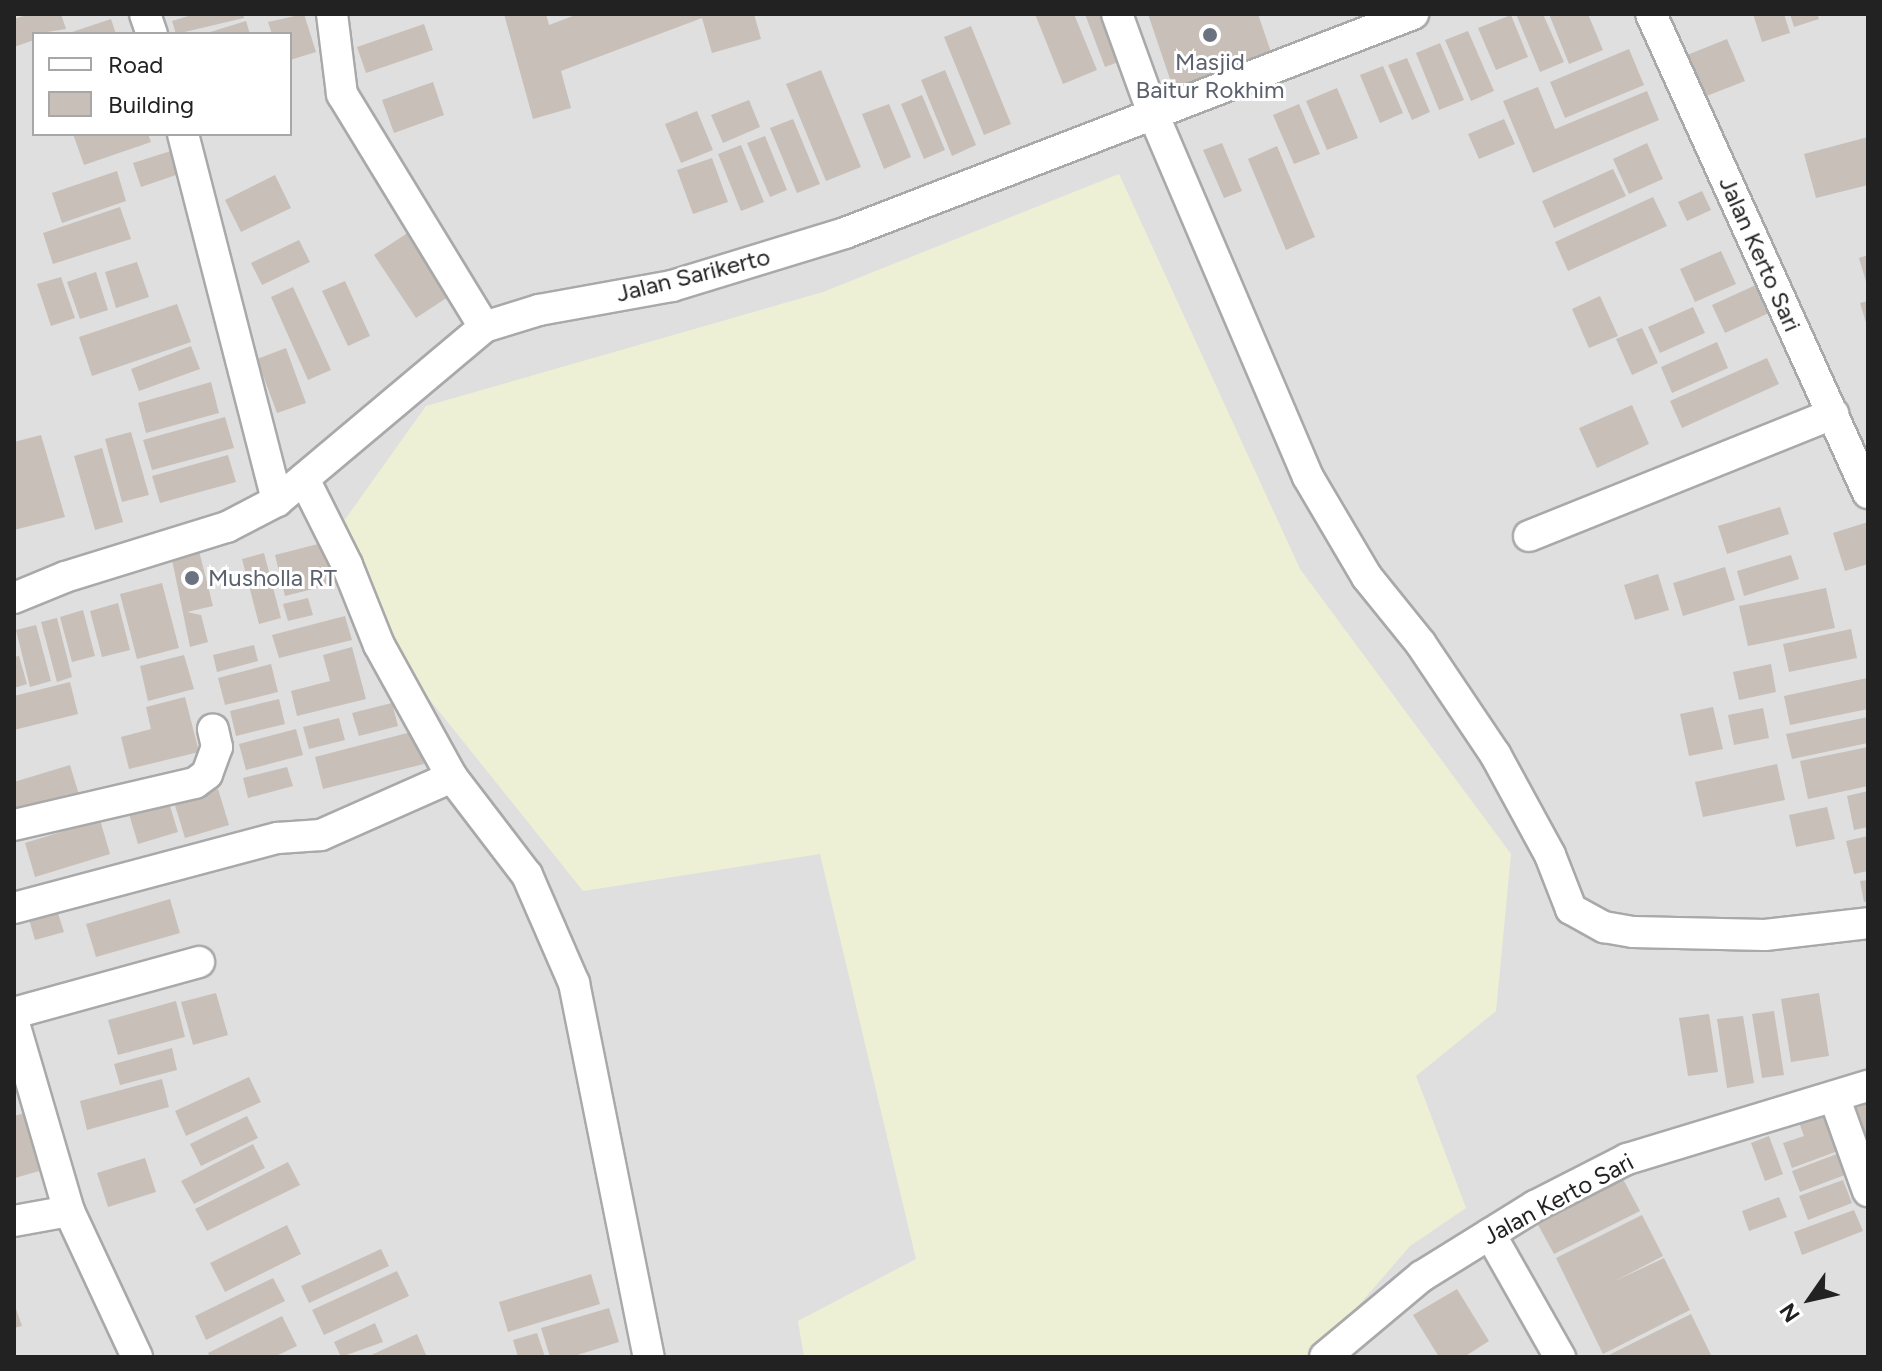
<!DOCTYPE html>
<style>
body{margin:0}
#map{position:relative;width:1882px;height:1371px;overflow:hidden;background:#f2efe9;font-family:Figtree,sans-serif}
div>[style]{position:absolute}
.residential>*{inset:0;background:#e0dfdf}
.farmland>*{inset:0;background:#eef0d5}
.building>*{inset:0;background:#c7bfb8}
.roads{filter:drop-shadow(2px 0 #a9a9a9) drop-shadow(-2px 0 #a9a9a9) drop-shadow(0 2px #a9a9a9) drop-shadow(0 -2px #a9a9a9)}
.minor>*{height:30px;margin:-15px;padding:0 15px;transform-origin:15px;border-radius:15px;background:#fff}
.dots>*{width:22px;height:22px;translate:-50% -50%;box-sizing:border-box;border:4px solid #fff;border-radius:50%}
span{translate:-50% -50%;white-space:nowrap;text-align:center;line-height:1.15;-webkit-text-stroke:6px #fff;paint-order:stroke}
.worship-label{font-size:24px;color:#5b616d}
.left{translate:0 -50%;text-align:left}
.street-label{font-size:24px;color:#222}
.frame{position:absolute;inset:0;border:16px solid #222;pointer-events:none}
.legend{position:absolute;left:32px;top:32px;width:260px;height:104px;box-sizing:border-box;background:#fff;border:2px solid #a7a7a7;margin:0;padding:10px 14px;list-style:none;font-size:24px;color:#222}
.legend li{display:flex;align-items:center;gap:16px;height:40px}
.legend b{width:40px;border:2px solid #a7a7a7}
.north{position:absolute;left:1770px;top:1259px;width:80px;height:80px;-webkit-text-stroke:6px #fff;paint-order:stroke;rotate:236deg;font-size:22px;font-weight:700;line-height:32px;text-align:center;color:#222}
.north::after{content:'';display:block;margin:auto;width:28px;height:36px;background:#222;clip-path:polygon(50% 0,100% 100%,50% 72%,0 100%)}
</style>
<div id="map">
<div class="residential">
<div style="clip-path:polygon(evenodd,14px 14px,1868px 14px,1868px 1357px,14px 1357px,14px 14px,34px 34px,290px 34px,290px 134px,34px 134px,34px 34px)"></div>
</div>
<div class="farmland">
<div style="clip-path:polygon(1119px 174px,1300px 569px,1511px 854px,1496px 1011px,1416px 1076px,1466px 1208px,1410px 1246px,1314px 1357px,804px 1357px,798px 1321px,916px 1259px,820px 854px,583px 891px,402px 665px,344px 521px,426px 406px,823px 292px)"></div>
</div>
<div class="building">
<div style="clip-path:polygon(30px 14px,61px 14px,66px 29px,34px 34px,34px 40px,14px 47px,14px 19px)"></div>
<div style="clip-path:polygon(195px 14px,243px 14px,244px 18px,176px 34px,172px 21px)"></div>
<div style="clip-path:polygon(304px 14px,316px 52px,290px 60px,290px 34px,272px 34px,268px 22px)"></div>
<div style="clip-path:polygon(504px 14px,546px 14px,549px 25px,578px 14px,754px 14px,761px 39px,712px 53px,702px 18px,561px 71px,571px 108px,533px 119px)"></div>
<div style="clip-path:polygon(1035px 14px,1074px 14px,1097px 70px,1063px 84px)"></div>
<div style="clip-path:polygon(1085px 14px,1115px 14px,1132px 57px,1105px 67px)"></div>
<div style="clip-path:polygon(1148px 14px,1258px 14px,1272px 55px,1173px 88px)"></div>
<div style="clip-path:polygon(1516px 14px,1543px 14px,1564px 62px,1540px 72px)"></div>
<div style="clip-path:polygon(1549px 14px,1588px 14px,1603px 50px,1569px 64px)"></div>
<div style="clip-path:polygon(1753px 14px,1784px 14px,1790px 33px,1762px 42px)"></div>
<div style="clip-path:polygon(1790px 14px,1817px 14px,1819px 19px,1794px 27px)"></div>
<div style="clip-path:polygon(1511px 15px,1528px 57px,1496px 70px,1478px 28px)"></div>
<div style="clip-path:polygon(111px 19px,116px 34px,69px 34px,69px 33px)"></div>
<div style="clip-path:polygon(246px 21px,250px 34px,207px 34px,207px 33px)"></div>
<div style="clip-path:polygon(424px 24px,433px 50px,366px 73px,357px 47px)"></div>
<div style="clip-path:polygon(971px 26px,1011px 124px,984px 135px,944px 37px)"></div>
<div style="clip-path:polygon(1468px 31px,1494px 91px,1471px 101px,1445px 40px)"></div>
<div style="clip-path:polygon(1727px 39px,1745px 81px,1704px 97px,1687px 55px)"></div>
<div style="clip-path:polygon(1440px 43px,1464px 100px,1439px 110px,1416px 53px)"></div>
<div style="clip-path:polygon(1629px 49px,1644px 85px,1565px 118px,1550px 82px)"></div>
<div style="clip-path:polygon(1407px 58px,1430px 112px,1412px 120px,1388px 65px)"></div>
<div style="clip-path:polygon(1383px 66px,1403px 113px,1380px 123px,1360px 75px)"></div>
<div style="clip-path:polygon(821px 70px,861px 167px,826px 181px,786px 84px)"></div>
<div style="clip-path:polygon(945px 70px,976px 145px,952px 156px,921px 80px)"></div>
<div style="clip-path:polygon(433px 82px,444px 115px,394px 133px,382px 100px)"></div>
<div style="clip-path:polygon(1538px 87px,1555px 129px,1647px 91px,1659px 120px,1533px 173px,1503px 101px)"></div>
<div style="clip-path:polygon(1337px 88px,1358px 138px,1327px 150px,1306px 101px)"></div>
<div style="clip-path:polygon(922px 95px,945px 150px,924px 159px,901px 104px)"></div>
<div style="clip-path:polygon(749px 100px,760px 127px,723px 143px,711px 115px)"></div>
<div style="clip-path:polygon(889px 104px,911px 157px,884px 169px,862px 114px)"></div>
<div style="clip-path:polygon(1299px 104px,1320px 154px,1294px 164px,1273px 115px)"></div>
<div style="clip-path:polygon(697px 111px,713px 150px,681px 163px,665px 124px)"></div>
<div style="clip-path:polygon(793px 119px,820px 184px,797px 193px,770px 128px)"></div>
<div style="clip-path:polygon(1504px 119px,1515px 144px,1479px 159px,1468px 134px)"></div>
<div style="clip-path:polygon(73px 134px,148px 134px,151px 142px,84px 165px)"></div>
<div style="clip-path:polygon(765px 136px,787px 190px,770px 197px,747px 143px)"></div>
<div style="clip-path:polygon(1868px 137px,1868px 185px,1816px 198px,1804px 154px)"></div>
<div style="clip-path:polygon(1222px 143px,1242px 191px,1224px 198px,1203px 150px)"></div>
<div style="clip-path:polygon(1647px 143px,1663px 179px,1629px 194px,1613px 159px)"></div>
<div style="clip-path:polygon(741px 145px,764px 202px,741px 211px,718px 154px)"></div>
<div style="clip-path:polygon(1277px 146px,1315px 237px,1286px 250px,1248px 159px)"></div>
<div style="clip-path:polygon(174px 150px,182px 173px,141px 187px,133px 163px)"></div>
<div style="clip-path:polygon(712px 158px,728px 202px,693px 214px,677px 170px)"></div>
<div style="clip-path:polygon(1613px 169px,1626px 196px,1554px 228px,1542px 201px)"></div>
<div style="clip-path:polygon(117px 171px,126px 201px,62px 223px,52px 193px)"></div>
<div style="clip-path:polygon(275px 175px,291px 208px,241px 232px,225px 200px)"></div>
<div style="clip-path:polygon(1702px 191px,1711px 210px,1687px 221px,1678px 202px)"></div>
<div style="clip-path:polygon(1653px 197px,1667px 226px,1568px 271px,1555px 242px)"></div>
<div style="clip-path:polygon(120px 207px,131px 239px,53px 264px,43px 233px)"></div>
<div style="clip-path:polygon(409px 232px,451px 295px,416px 318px,374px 255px)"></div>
<div style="clip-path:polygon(299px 240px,310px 262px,262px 285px,251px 263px)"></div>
<div style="clip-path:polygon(1721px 251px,1736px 284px,1695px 302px,1680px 269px)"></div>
<div style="clip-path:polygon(1868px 255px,1868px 285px,1867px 285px,1859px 258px)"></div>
<div style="clip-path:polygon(137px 262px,149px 297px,116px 308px,105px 272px)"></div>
<div style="clip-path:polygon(96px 272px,108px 310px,80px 319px,67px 282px)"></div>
<div style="clip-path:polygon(61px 277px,75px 318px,51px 326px,37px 284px)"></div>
<div style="clip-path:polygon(345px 281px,370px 336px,348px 346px,322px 291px)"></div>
<div style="clip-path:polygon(1758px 284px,1771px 312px,1725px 333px,1712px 305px)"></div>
<div style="clip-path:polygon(293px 287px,331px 370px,308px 380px,271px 297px)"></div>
<div style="clip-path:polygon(1600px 296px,1618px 336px,1589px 348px,1572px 309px)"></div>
<div style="clip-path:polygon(1868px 301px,1868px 326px,1867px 326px,1860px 303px)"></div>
<div style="clip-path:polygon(177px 304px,191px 342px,92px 376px,79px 337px)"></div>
<div style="clip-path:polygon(1693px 307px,1705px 333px,1660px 353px,1648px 327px)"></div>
<div style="clip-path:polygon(1642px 328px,1658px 363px,1632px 375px,1616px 339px)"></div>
<div style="clip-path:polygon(1717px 342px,1728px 368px,1672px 393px,1661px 367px)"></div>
<div style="clip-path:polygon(191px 346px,200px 369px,139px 391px,131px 369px)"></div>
<div style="clip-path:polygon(286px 348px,306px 403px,277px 413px,257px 359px)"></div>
<div style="clip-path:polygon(1767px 358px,1779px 384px,1682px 428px,1670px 401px)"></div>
<div style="clip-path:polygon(211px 382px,219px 413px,146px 433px,138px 403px)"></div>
<div style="clip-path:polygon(1632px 405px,1649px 444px,1597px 468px,1579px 428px)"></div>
<div style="clip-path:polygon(225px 417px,234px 448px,152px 470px,143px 440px)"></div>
<div style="clip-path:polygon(131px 432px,149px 495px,122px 502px,105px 439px)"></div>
<div style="clip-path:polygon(41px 435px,65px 517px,14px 530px,14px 442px)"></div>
<div style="clip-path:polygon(102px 448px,123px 522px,95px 530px,74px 456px)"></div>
<div style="clip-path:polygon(228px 455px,236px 482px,160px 503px,152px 476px)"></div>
<div style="clip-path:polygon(1780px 507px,1789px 534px,1727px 554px,1718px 526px)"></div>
<div style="clip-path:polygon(1868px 522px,1868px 564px,1845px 571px,1833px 533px)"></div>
<div style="clip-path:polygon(197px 543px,213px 606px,187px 612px,201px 615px,208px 642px,190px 647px,170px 550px)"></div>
<div style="clip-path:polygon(322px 543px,333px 584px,285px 596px,275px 555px)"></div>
<div style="clip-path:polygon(264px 553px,281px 618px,259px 624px,242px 559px)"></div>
<div style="clip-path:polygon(1791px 555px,1799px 579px,1744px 596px,1737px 571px)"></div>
<div style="clip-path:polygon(1725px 567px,1735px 600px,1683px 616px,1673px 583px)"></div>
<div style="clip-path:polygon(1658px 574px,1669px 610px,1635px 620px,1624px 585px)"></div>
<div style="clip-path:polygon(162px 583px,179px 648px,137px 659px,120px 594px)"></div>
<div style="clip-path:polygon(1826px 588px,1835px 628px,1748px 646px,1739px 606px)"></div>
<div style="clip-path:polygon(308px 598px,313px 615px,288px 621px,283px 604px)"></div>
<div style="clip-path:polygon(118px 603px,130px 650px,102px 657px,90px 611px)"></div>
<div style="clip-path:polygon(83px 610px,95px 656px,72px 662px,60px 617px)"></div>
<div style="clip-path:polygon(345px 616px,352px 640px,279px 658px,272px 635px)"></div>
<div style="clip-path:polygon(57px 618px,72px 677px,57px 682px,41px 622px)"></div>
<div style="clip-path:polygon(36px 625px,51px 681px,30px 687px,16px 630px)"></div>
<div style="clip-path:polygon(1851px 629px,1857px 658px,1789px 672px,1783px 644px)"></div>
<div style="clip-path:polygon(254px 645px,258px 661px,217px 672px,213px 655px)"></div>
<div style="clip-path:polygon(352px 647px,366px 699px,297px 716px,291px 691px,330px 681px,323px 655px)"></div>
<div style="clip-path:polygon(184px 655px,194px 689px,148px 701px,140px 666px)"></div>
<div style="clip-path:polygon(19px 656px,27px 684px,14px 688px,14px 657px)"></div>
<div style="clip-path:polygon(271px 664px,278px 692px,225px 705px,218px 678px)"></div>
<div style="clip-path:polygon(1771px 664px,1776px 692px,1739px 700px,1733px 672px)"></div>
<div style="clip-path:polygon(1867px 678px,1868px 709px,1790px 725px,1784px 696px)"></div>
<div style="clip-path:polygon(70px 682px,78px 714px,14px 730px,14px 696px)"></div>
<div style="clip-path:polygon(185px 697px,199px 752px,129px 769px,121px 737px,151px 729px,146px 707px)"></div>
<div style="clip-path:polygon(279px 699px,285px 724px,236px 736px,230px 711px)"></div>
<div style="clip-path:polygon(392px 703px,398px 726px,359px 736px,352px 713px)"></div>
<div style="clip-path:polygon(1713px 707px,1723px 749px,1689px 756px,1680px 714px)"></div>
<div style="clip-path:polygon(1763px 708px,1769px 738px,1734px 745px,1728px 715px)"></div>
<div style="clip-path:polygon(1868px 717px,1868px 743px,1792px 759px,1786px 734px)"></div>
<div style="clip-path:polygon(339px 718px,345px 740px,309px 749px,303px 727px)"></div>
<div style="clip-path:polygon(296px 729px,303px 755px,246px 770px,239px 744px)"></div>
<div style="clip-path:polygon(415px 731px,424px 764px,323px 789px,315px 757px)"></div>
<div style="clip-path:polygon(1868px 747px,1868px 786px,1808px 799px,1800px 761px)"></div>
<div style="clip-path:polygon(1777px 764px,1785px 800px,1703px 817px,1695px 782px)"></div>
<div style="clip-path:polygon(70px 765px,79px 795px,14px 814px,14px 782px)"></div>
<div style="clip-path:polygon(287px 767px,293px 786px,248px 798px,243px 778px)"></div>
<div style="clip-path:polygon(218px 789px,229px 825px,185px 838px,174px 802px)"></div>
<div style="clip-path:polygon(1868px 791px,1868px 827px,1854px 830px,1847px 796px)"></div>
<div style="clip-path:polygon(169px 803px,178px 832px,138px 844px,129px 814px)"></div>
<div style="clip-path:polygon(1827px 807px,1835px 839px,1796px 847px,1789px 815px)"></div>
<div style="clip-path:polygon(100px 820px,110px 854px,35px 877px,25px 843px)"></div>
<div style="clip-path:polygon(1868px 836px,1868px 871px,1854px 874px,1846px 841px)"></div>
<div style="clip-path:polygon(1868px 880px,1868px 901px,1864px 902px,1860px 881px)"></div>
<div style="clip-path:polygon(170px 899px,180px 933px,96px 957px,86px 924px)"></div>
<div style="clip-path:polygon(56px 907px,64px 932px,35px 940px,28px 916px)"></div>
<div style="clip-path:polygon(216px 993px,228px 1035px,193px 1045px,181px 1002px)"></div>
<div style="clip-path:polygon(1819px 993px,1829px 1056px,1791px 1062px,1781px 999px)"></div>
<div style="clip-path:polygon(176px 1001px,185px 1037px,118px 1055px,108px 1020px)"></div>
<div style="clip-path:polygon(1774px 1011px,1784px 1075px,1762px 1078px,1752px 1014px)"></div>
<div style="clip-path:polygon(1709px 1014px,1718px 1072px,1688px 1076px,1679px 1018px)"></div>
<div style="clip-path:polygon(1743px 1016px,1754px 1083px,1727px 1088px,1717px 1019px)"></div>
<div style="clip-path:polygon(172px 1048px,177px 1070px,120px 1085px,114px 1064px)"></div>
<div style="clip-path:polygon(249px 1077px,261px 1102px,186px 1136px,175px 1111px)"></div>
<div style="clip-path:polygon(162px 1079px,169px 1107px,87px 1130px,80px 1101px)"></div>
<div style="clip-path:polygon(1868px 1098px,1868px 1148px,1867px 1148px,1855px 1101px)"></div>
<div style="clip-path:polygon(1822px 1107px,1838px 1151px,1792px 1168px,1783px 1143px,1804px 1136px,1797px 1117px)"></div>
<div style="clip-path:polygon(24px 1113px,39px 1171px,15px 1178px,14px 1116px)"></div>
<div style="clip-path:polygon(247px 1116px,258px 1138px,201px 1166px,190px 1144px)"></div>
<div style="clip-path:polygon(1769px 1136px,1783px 1174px,1765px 1181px,1751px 1143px)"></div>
<div style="clip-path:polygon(253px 1144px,265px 1168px,194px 1204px,181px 1181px)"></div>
<div style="clip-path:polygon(1842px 1152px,1850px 1173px,1800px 1192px,1792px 1171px)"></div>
<div style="clip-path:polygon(145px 1158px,156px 1192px,108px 1207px,97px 1173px)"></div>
<div style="clip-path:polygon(288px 1162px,300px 1185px,207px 1231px,195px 1209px)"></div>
<div style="clip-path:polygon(1623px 1179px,1640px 1211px,1554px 1254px,1537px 1223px)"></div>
<div style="clip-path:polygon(1843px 1180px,1852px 1203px,1808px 1220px,1799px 1196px)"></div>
<div style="clip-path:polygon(1779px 1197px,1787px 1217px,1749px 1231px,1742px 1211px)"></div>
<div style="clip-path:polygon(1854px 1210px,1863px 1231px,1802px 1255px,1794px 1232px)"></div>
<div style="clip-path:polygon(1642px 1215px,1663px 1256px,1613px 1282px,1664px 1258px,1690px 1310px,1603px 1354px,1556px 1258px)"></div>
<div style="clip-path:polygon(287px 1225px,301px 1254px,225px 1292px,210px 1263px)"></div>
<div style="clip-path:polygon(381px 1249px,389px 1266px,309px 1303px,301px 1286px)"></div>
<div style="clip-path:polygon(397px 1271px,409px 1296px,324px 1335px,312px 1310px)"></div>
<div style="clip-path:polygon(591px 1274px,600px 1304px,508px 1332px,499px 1302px)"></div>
<div style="clip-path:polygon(273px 1278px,285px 1301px,206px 1340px,195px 1316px)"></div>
<div style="clip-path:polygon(1457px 1289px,1489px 1341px,1464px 1357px,1439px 1357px,1413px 1315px)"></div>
<div style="clip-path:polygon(14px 1303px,22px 1326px,14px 1328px)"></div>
<div style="clip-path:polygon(609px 1308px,619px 1342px,571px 1357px,550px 1357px,541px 1328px)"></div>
<div style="clip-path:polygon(1691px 1314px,1712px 1357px,1605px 1357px)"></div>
<div style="clip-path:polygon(282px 1316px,297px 1346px,274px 1357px,210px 1357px,208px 1353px)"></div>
<div style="clip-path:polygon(375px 1323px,383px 1342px,341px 1357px,334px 1342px)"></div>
<div style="clip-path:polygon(537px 1333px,545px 1357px,518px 1357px,513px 1340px)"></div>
<div style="clip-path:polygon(417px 1334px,427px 1357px,367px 1357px)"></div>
</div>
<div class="roads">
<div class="minor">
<div style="left:145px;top:14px;width:21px;rotate:71deg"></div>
<div style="left:332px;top:14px;width:81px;rotate:82.9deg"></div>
<div style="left:342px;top:94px;width:273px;rotate:58.6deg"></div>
<div style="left:1117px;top:14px;width:109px;rotate:70.1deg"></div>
<div style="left:1154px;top:116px;width:392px;rotate:66.9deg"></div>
<div style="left:1308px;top:477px;width:116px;rotate:59.5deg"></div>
<div style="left:1367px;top:577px;width:86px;rotate:51.1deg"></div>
<div style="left:1421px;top:644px;width:133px;rotate:56.1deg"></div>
<div style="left:1495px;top:754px;width:115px;rotate:61.4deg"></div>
<div style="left:1550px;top:855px;width:58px;rotate:68.7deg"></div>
<div style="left:1571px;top:909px;width:38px;rotate:29deg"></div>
<div style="left:1604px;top:927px;width:29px;rotate:10deg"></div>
<div style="left:1633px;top:932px;width:132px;rotate:1.3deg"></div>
<div style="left:1765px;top:935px;width:104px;rotate:-6.6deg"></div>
<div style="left:1651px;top:14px;width:526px;rotate:65.63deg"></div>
<div style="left:183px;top:134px;width:379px;rotate:75.6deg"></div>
<div style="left:304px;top:479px;width:96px;rotate:63.4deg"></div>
<div style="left:347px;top:565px;width:86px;rotate:68.2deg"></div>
<div style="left:379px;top:645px;width:151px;rotate:61.1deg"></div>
<div style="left:452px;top:777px;width:123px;rotate:52.6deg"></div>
<div style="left:527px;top:875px;width:118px;rotate:66.5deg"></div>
<div style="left:574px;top:983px;width:381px;rotate:78.7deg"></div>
<div style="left:1529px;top:536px;width:328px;rotate:-21.9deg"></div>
<div style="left:14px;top:598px;width:55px;rotate:-22.4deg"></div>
<div style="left:65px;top:577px;width:170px;rotate:-17.2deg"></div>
<div style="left:227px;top:527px;width:56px;rotate:-27.5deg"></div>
<div style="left:277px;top:501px;width:270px;rotate:-40deg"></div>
<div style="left:484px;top:327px;width:58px;rotate:-17.2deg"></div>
<div style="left:539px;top:310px;width:135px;rotate:-10.2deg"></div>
<div style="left:672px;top:286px;width:181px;rotate:-17deg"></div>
<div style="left:845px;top:233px;width:609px;rotate:-21.08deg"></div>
<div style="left:14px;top:825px;width:186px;rotate:-13.1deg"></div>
<div style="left:195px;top:783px;width:15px;rotate:-37deg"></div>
<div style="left:207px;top:774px;width:29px;rotate:-70deg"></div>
<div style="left:217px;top:747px;width:18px;rotate:-103deg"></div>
<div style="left:14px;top:908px;width:273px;rotate:-14.9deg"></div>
<div style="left:278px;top:838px;width:43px;rotate:-4deg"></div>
<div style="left:321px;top:835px;width:143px;rotate:-23.9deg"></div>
<div style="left:14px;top:1013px;width:192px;rotate:-15.4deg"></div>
<div style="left:14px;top:1023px;width:196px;rotate:73.7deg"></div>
<div style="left:69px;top:1211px;width:161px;rotate:65deg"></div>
<div style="left:1835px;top:1099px;width:98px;rotate:70.3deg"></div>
<div style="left:14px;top:1221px;width:56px;rotate:-10.3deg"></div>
<div style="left:1490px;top:1234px;width:142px;rotate:60.4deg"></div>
<div style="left:1325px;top:1357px;width:126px;rotate:-39.9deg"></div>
<div style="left:1422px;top:1276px;width:133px;rotate:-31.8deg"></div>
<div style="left:1535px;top:1206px;width:103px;rotate:-27.1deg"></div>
<div style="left:1627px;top:1159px;width:252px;rotate:-16.9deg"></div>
</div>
</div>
<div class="dots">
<div style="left:1210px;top:35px;background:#6b7280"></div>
<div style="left:192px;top:578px;background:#6b7280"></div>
</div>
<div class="worship-label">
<span style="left:1210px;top:76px">Masjid<br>Baitur Rokhim</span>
<span class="left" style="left:208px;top:578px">Musholla RT</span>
</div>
<div class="street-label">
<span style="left:1760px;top:254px;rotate:66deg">Jalan Kerto Sari</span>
<span style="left:693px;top:275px;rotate:-14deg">Jalan Sarikerto</span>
<span style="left:1558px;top:1199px;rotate:-28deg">Jalan Kerto Sari</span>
</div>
<div class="frame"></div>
<ul class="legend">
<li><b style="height:10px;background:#fff"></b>Road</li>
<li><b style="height:22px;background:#c7bfb8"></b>Building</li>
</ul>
<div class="north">N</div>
</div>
